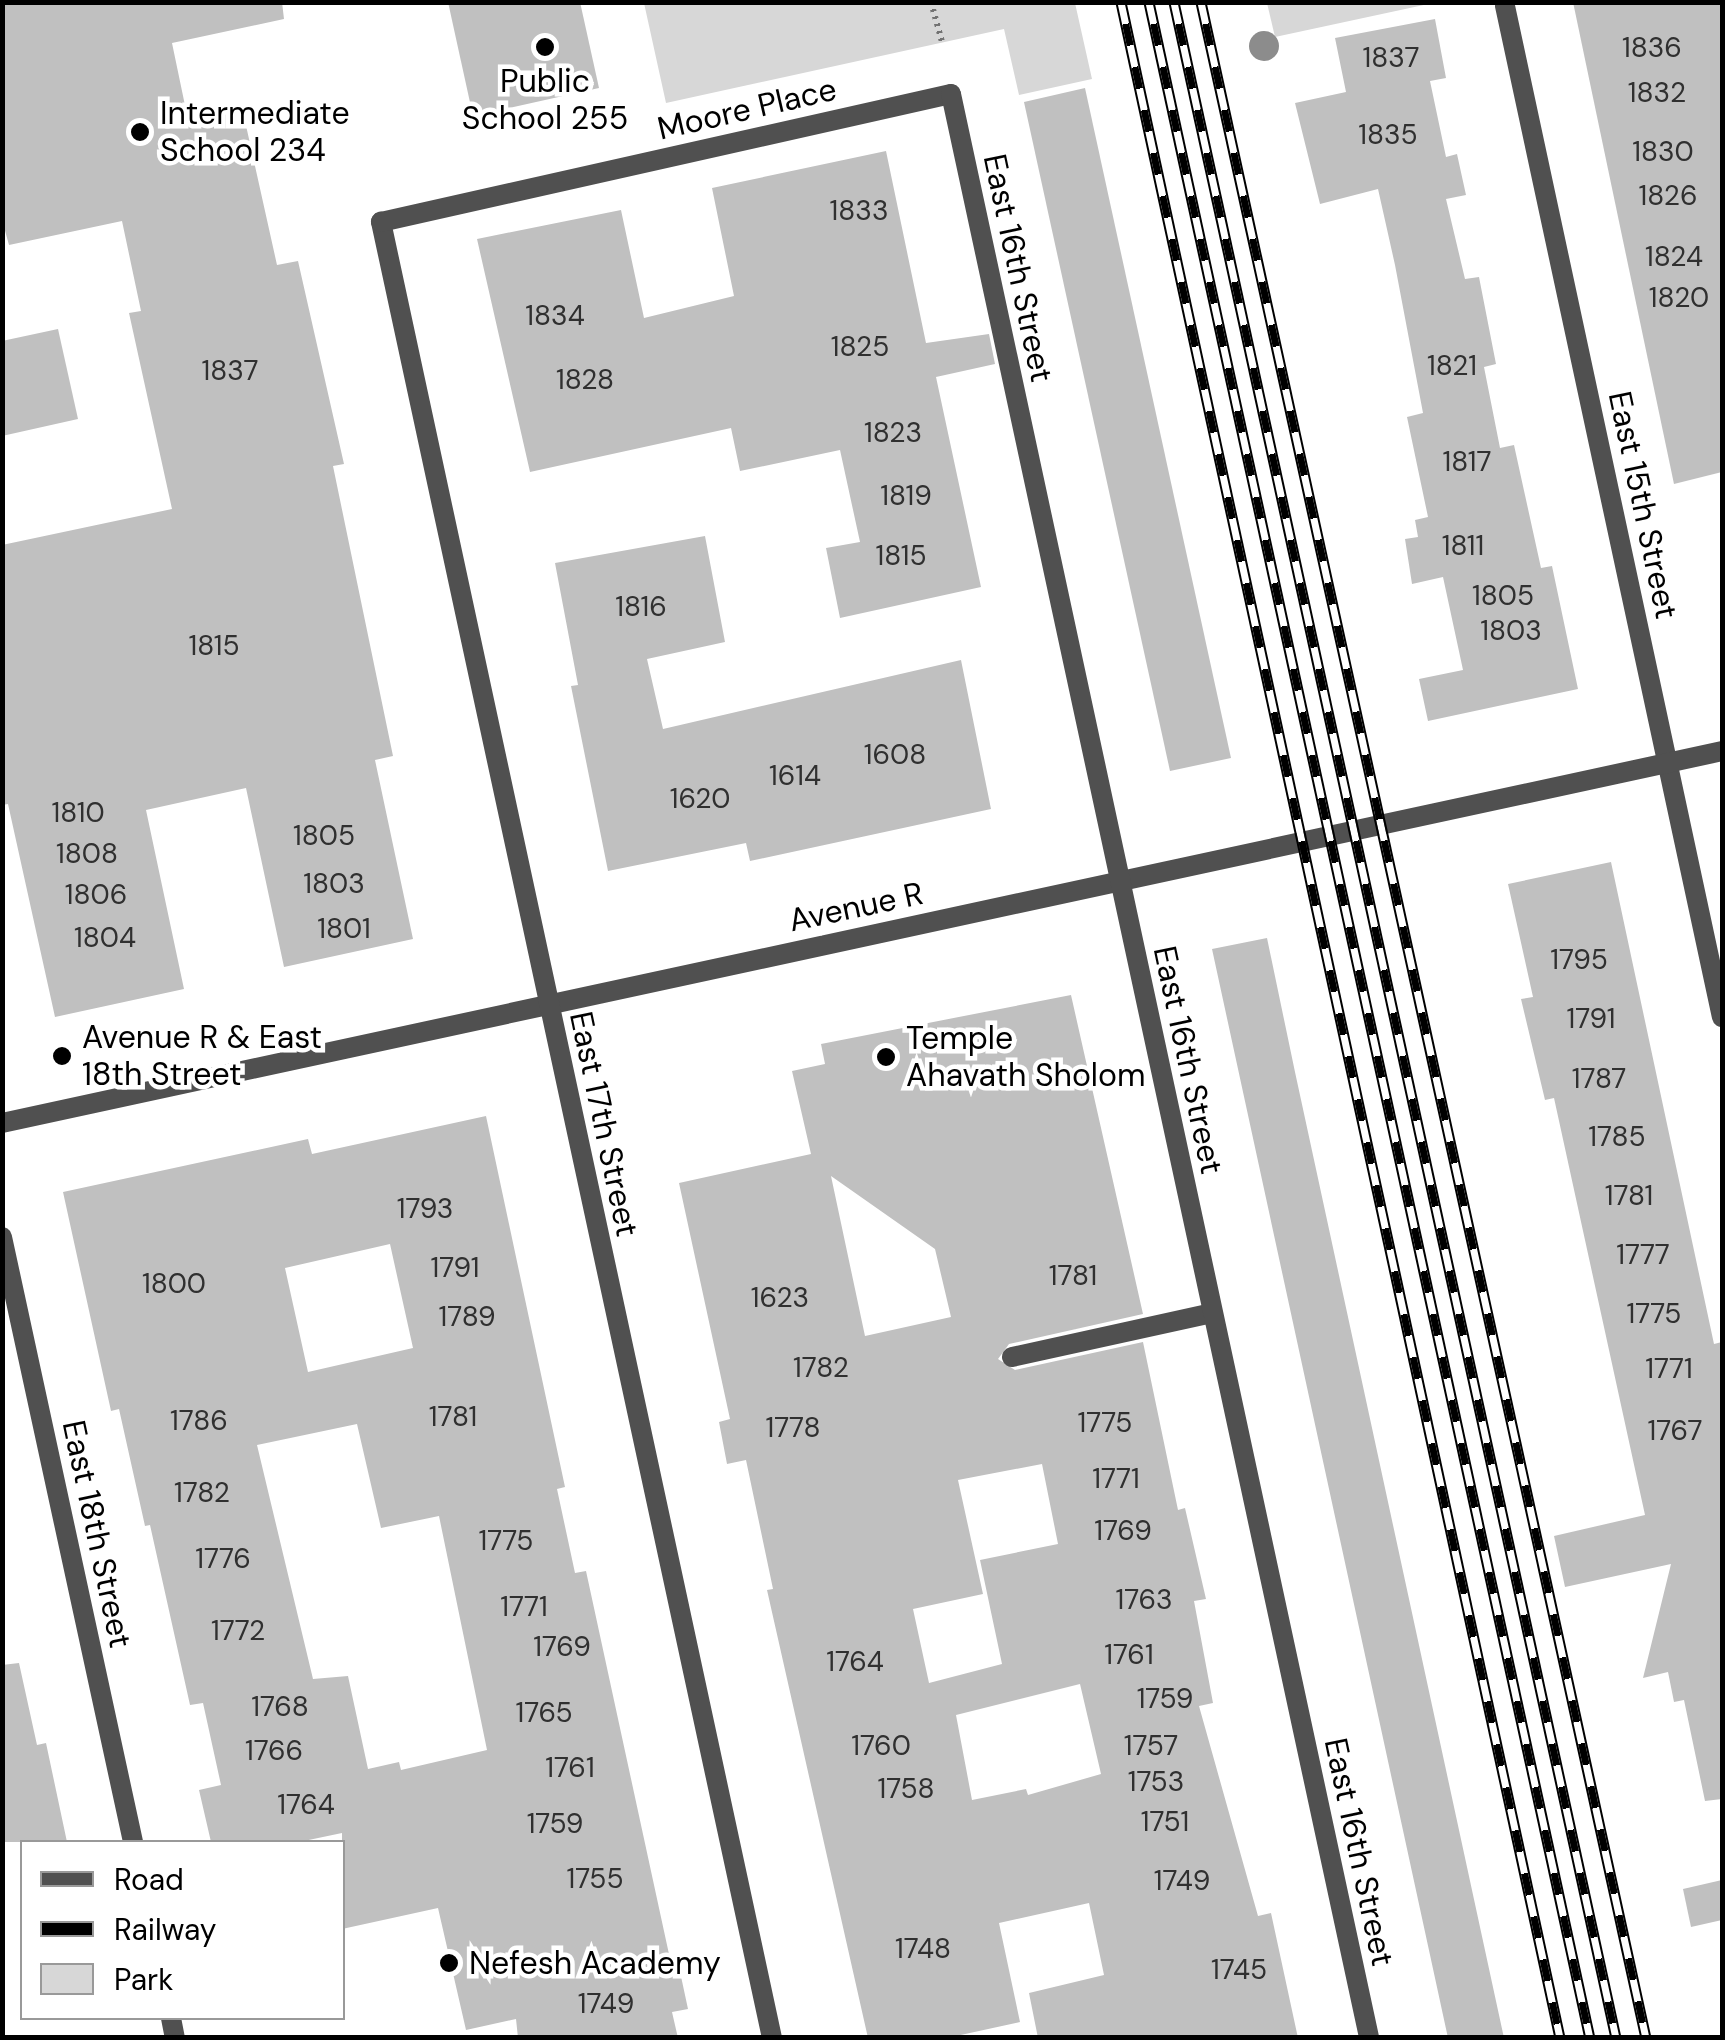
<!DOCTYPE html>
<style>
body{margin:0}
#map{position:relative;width:1725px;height:2040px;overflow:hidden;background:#fff;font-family:"DM Sans",sans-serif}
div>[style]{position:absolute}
.green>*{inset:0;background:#d7d7d7}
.building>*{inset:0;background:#c0c0c0}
.path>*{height:6px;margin-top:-3px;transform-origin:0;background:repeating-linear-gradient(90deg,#727272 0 2.5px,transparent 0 7.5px)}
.service>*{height:20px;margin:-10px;padding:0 10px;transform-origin:10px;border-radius:10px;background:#505050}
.minor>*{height:20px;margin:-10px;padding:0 10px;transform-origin:10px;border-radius:10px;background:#505050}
.rail>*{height:11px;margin-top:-5.5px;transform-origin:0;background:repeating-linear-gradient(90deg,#fff 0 22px,#000 0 44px);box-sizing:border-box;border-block:2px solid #000}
.trees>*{width:30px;height:30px;margin:-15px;border-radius:50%;background:#8c8c8c}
.dots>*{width:28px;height:28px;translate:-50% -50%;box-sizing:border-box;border:5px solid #fff;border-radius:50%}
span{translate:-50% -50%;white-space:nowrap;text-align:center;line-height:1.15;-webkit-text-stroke:9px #fff;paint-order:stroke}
.number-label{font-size:28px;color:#303030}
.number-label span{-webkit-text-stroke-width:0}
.poi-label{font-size:32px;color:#000}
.left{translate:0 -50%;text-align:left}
.street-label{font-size:32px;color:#000}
.frame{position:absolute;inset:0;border:5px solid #000;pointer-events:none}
.legend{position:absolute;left:20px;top:1840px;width:325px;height:180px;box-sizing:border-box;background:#fff;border:2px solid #999;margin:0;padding:12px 18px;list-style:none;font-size:30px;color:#000}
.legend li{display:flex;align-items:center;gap:20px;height:50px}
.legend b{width:50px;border:2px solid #999}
</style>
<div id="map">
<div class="green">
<div style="clip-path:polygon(644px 3px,1075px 3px,1092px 79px,1019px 95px,1004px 29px,666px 103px)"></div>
<div style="clip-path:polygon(1267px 3px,1267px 2px,1433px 3px,1275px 37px)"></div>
</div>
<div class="building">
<div style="clip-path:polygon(2px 2px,282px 2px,284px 19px,172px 43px,187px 115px,241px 103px,277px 265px,298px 261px,344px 464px,333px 466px,393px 756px,375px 760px,413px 939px,284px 967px,246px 788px,146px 810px,184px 989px,55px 1017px,8px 804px,2px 805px,2px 545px,172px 509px,129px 313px,141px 311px,122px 221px,9px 245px,2px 220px)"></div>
<div style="clip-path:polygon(448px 2px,580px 2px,599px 88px,473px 116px)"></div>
<div style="clip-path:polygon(1573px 2px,1722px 2px,1722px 472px,1674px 484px)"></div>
<div style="clip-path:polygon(1435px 19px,1446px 78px,1430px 81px,1446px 157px,1457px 154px,1466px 195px,1446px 199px,1465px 279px,1479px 277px,1496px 364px,1484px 367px,1500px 448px,1514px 445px,1541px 568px,1552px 566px,1578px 689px,1428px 721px,1419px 679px,1463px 670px,1443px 577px,1412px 584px,1405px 539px,1418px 537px,1415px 520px,1428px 517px,1407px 417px,1423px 413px,1395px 265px,1378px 189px,1320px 204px,1295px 103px,1346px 92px,1335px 38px)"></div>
<div style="clip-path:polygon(1085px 88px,1231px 758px,1170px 771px,1024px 102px)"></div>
<div style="clip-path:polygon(886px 151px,926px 343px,989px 334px,995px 364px,936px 377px,981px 587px,840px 618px,826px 548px,860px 542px,840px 450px,740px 471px,731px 428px,530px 472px,477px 239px,621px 210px,644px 318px,734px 296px,712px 188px)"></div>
<div style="clip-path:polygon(58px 329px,78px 419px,2px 436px,2px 341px)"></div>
<div style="clip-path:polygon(705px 536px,725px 642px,647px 659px,663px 729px,961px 660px,991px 809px,750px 861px,746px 843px,608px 871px,571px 686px,578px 685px,555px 563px)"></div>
<div style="clip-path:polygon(1611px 862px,1714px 1344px,1722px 1342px,1722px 1799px,1705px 1801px,1684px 1700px,1674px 1702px,1668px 1672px,1643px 1678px,1671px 1564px,1565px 1587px,1554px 1536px,1645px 1515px,1554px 1098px,1545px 1100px,1521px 999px,1533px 997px,1508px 884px)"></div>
<div style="clip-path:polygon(1267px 938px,1295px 1072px,1504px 2038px,1448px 2038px,1212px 949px)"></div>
<div style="clip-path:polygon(evenodd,1071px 995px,1143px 1314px,1009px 1344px,998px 1359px,1015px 1370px,1143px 1342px,1178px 1510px,1185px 1508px,1206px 1599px,1194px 1601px,1213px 1703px,1199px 1706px,1258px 1916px,1271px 1913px,1298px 2038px,1038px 2038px,1029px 1993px,1104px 1975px,1089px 1903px,999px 1923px,1020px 2022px,947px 2038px,868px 2038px,767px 1590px,773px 1589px,746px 1460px,727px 1464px,719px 1422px,730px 1419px,679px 1183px,811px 1154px,792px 1071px,825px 1064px,821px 1044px,1071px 995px,831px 1176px,935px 1249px,951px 1317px,865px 1336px,831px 1176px,1071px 995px,1042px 1464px,1058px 1544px,980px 1560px,1002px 1664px,929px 1683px,913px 1609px,983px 1594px,958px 1480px,1042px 1464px,1071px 995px,1080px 1684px,1101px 1774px,1028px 1795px,1026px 1789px,972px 1800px,956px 1715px,1080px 1684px)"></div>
<div style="clip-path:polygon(evenodd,486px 1116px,565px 1487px,557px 1489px,575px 1573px,586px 1571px,672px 1968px,679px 1967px,688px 2009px,672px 2012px,678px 2038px,518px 2038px,516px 2019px,466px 2030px,438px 1908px,342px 1929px,342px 1833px,299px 1842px,211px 1842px,199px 1790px,221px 1785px,203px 1703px,190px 1705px,150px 1525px,145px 1526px,119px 1409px,111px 1411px,63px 1192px,308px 1139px,312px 1154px,486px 1116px,390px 1244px,413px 1348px,308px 1372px,285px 1268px,390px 1244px,486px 1116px,357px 1424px,381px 1528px,439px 1516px,487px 1750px,401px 1770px,399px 1762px,368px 1769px,348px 1676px,313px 1679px,257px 1445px,357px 1424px)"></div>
<div style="clip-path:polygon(19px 1663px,37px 1745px,46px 1743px,67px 1842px,2px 1842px,2px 1665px)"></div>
<div style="clip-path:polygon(1722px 1880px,1722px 1920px,1691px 1927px,1683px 1889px)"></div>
</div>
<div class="path">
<div style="left:931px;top:2px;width:41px;rotate:74.6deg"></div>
</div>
<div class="service">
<div style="left:1012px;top:1357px;width:205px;rotate:-12.4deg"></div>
</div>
<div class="minor">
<div style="left:1505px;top:6px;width:1034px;rotate:77.89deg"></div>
<div style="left:2px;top:1123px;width:1760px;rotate:-12.2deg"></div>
<div style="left:2px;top:1237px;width:619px;rotate:77.78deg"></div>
<div style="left:171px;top:2018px;width:20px;rotate:79deg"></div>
<div style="left:772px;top:2038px;width:1858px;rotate:-102.15deg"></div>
<div style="left:381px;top:222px;width:584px;rotate:-12.66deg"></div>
<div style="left:951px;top:94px;width:1988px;rotate:77.86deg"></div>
</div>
<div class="rail">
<div style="left:1121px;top:2px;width:2083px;rotate:77.83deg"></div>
<div style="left:1149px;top:2px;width:2083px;rotate:77.78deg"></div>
<div style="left:1174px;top:2px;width:2083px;rotate:77.75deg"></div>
<div style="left:1201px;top:2px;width:2084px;rotate:77.67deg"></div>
</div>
<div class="trees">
<div style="left:1264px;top:46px"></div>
</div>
<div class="dots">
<div style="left:545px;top:47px;background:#000"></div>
<div style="left:140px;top:132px;background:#000"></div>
<div style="left:62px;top:1056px;background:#000"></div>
<div style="left:886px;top:1057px;background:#000"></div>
<div style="left:449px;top:1963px;background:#000"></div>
</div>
<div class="number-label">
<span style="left:1652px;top:48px">1836</span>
<span style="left:1391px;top:58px">1837</span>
<span style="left:1657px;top:93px">1832</span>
<span style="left:1388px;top:135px">1835</span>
<span style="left:1663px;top:152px">1830</span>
<span style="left:1668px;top:196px">1826</span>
<span style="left:859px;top:211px">1833</span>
<span style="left:1674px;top:257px">1824</span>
<span style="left:1679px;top:298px">1820</span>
<span style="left:555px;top:316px">1834</span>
<span style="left:860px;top:347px">1825</span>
<span style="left:1452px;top:366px">1821</span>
<span style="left:230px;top:371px">1837</span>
<span style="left:585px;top:380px">1828</span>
<span style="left:893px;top:433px">1823</span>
<span style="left:1467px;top:462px">1817</span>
<span style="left:906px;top:496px">1819</span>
<span style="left:1463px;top:546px">1811</span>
<span style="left:901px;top:556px">1815</span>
<span style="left:1503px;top:596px">1805</span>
<span style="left:641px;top:607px">1816</span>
<span style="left:1511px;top:631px">1803</span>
<span style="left:214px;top:646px">1815</span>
<span style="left:895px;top:755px">1608</span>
<span style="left:795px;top:776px">1614</span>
<span style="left:700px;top:799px">1620</span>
<span style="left:78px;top:813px">1810</span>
<span style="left:324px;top:836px">1805</span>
<span style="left:87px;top:854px">1808</span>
<span style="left:334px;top:884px">1803</span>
<span style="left:96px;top:895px">1806</span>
<span style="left:344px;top:929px">1801</span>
<span style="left:105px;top:938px">1804</span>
<span style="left:1579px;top:960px">1795</span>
<span style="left:1591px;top:1019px">1791</span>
<span style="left:1599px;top:1079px">1787</span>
<span style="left:1617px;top:1137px">1785</span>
<span style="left:1629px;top:1196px">1781</span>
<span style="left:425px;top:1209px">1793</span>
<span style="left:1643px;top:1255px">1777</span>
<span style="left:455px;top:1268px">1791</span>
<span style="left:1073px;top:1276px">1781</span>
<span style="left:174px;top:1284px">1800</span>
<span style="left:780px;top:1298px">1623</span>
<span style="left:1654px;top:1314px">1775</span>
<span style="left:467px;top:1317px">1789</span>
<span style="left:821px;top:1368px">1782</span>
<span style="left:1669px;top:1369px">1771</span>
<span style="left:453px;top:1417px">1781</span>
<span style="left:199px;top:1421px">1786</span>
<span style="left:1105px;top:1423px">1775</span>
<span style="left:793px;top:1428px">1778</span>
<span style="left:1675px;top:1431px">1767</span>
<span style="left:1116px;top:1479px">1771</span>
<span style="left:202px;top:1493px">1782</span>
<span style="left:1123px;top:1531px">1769</span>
<span style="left:506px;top:1541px">1775</span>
<span style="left:223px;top:1559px">1776</span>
<span style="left:1144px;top:1600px">1763</span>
<span style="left:524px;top:1607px">1771</span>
<span style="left:238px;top:1631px">1772</span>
<span style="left:562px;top:1647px">1769</span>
<span style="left:1129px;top:1655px">1761</span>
<span style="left:855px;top:1662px">1764</span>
<span style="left:1165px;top:1699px">1759</span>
<span style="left:280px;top:1707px">1768</span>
<span style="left:544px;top:1713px">1765</span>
<span style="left:881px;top:1746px">1760</span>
<span style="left:1151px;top:1746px">1757</span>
<span style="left:274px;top:1751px">1766</span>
<span style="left:570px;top:1768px">1761</span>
<span style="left:1156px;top:1782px">1753</span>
<span style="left:906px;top:1789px">1758</span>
<span style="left:306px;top:1805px">1764</span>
<span style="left:1165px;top:1822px">1751</span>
<span style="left:555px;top:1824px">1759</span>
<span style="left:595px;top:1879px">1755</span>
<span style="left:1182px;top:1881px">1749</span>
<span style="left:923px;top:1949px">1748</span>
<span style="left:1239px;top:1970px">1745</span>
<span style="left:606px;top:2004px">1749</span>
</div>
<div class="poi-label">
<span style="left:545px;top:100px">Public<br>School 255</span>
<span class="left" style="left:160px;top:132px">Intermediate<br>School 234</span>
<span class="left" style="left:82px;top:1056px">Avenue R &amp; East<br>18th Street</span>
<span class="left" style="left:906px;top:1057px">Temple<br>Ahavath Sholom</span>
<span class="left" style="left:469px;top:1963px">Nefesh Academy</span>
</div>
<div class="street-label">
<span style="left:747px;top:109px;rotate:-13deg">Moore Place</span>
<span style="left:1018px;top:268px;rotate:78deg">East 16th Street</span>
<span style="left:1643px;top:505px;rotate:78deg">East 15th Street</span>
<span style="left:856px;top:907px;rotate:-12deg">Avenue R</span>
<span style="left:1188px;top:1060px;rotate:78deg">East 16th Street</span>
<span style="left:604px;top:1124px;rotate:78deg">East 17th Street</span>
<span style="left:97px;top:1534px;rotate:78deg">East 18th Street</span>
<span style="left:1359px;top:1852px;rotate:78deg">East 16th Street</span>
</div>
<div class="frame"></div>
<ul class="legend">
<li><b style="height:12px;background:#505050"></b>Road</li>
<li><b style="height:12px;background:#000"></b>Railway</li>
<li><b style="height:28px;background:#d7d7d7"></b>Park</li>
</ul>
</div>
